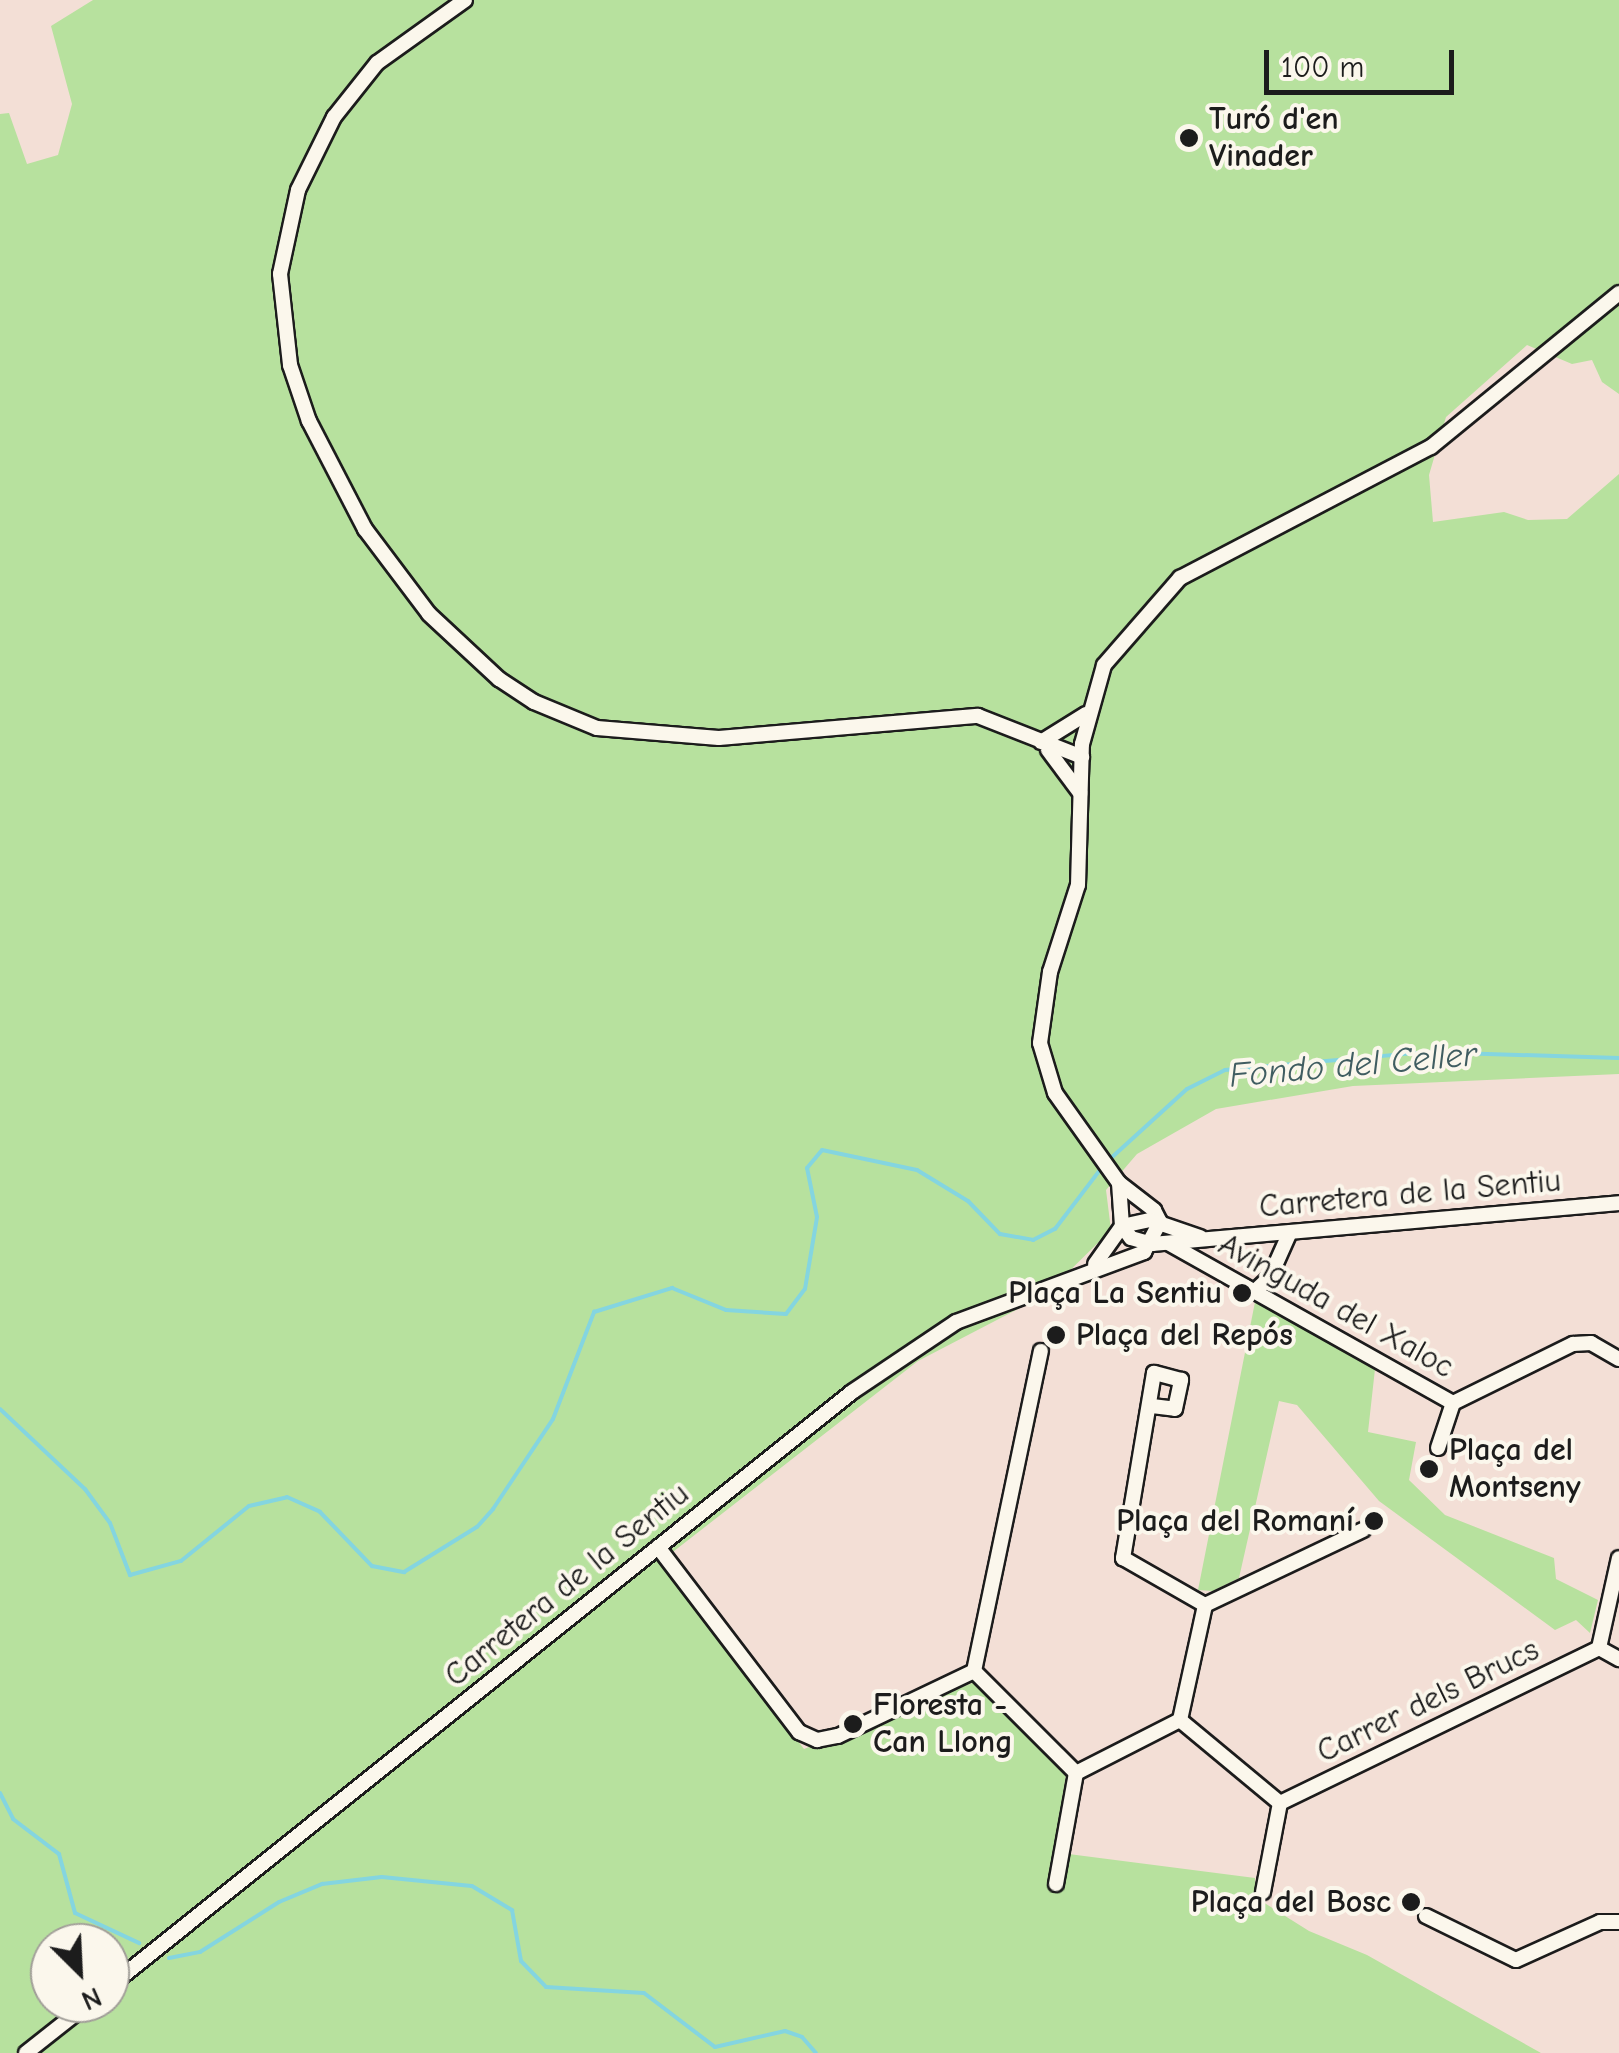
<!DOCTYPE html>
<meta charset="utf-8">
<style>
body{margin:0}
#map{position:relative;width:1619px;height:2053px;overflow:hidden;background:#f3dfd6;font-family:"Comic Neue",sans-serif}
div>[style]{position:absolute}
.green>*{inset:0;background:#b7e19e}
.stream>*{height:4px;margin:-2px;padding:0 2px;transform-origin:2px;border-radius:2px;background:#84d5e0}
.roads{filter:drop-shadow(2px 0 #1c1c1c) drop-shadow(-2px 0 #1c1c1c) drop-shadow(0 2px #1c1c1c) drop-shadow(0 -2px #1c1c1c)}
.minor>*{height:14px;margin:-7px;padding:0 7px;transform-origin:7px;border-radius:7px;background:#fbf7ec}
.dots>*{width:28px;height:28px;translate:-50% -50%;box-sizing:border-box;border:5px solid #fbf7ec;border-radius:50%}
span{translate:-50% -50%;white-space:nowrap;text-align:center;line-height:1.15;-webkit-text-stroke:8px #fbf7ec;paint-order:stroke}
.poi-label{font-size:32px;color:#1c1c1c;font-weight:700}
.left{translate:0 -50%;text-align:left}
.right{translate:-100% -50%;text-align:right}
.street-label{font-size:32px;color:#1c1c1c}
.water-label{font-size:35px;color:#405d61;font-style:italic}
.north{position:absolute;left:30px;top:1923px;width:100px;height:100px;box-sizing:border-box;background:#fbf7ec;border:2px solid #a29f99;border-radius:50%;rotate:156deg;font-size:28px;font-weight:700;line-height:40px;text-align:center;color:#1c1c1c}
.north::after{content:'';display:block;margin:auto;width:35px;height:45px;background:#1c1c1c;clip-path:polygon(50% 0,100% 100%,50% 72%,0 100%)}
.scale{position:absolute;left:1264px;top:50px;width:190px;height:45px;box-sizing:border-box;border:5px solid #1c1c1c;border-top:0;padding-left:12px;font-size:30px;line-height:35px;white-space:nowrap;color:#1c1c1c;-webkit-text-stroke:8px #fbf7ec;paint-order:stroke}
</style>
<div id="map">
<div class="green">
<div style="clip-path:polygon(evenodd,93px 0,1619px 0,1619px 394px,1602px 382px,1592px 360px,1572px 364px,1527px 345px,1446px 417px,1429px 475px,1433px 522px,1504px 512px,1528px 520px,1567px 519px,1619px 474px,1619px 1074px,1353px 1086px,1216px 1109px,1137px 1154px,1106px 1190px,1111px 1230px,1045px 1295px,918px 1361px,660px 1562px,804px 1749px,975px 1682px,1067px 1770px,1053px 1852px,1255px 1878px,1255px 1897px,1309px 1931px,1367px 1955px,1541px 2053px,0 2053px,0 114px,9px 113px,27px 164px,58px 155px,72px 104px,51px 26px,93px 0,50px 1943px,110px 1943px,110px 2003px,50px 2003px,50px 1943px)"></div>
<div style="clip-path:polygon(1255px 1302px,1375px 1369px,1368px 1432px,1416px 1442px,1409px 1480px,1445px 1515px,1554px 1558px,1556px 1579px,1598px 1600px,1590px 1633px,1576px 1620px,1555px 1630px,1379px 1501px,1297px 1405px,1279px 1401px,1239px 1578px,1213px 1591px,1198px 1590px)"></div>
</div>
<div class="stream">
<div style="left:1110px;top:1159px;width:104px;rotate:-42.3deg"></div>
<div style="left:1187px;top:1089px;width:42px;rotate:-26.6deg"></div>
<div style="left:1225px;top:1070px;width:201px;rotate:-5.1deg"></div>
<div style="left:1425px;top:1052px;width:194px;rotate:1.8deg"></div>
<div style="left:0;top:1409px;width:117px;rotate:43.3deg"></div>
<div style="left:85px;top:1489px;width:42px;rotate:53.7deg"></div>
<div style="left:110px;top:1523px;width:56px;rotate:69deg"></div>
<div style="left:130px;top:1575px;width:53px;rotate:-15.4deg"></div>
<div style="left:181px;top:1561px;width:87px;rotate:-39deg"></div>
<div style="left:249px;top:1506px;width:39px;rotate:-13deg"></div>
<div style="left:287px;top:1497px;width:36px;rotate:24deg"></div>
<div style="left:320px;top:1512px;width:75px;rotate:46.1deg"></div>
<div style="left:372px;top:1566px;width:33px;rotate:11deg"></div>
<div style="left:404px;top:1572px;width:86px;rotate:-31.7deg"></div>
<div style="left:477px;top:1527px;width:24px;rotate:-48deg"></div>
<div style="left:493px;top:1509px;width:108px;rotate:-56.3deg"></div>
<div style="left:553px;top:1419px;width:115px;rotate:-69deg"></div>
<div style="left:594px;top:1312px;width:82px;rotate:-17.1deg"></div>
<div style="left:672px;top:1288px;width:58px;rotate:22.2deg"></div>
<div style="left:726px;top:1310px;width:60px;rotate:3.8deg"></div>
<div style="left:786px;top:1314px;width:31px;rotate:-53deg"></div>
<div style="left:805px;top:1289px;width:73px;rotate:-80.5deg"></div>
<div style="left:817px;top:1217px;width:50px;rotate:-101.5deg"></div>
<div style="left:807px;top:1168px;width:23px;rotate:-50deg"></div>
<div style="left:822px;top:1150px;width:97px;rotate:11.9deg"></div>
<div style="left:917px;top:1170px;width:60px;rotate:31.3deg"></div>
<div style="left:968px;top:1201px;width:46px;rotate:45.9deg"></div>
<div style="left:1000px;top:1234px;width:34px;rotate:10deg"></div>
<div style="left:1033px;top:1240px;width:25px;rotate:-27deg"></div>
<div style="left:1055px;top:1229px;width:79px;rotate:-52.7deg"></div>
<div style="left:0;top:1793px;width:29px;rotate:63deg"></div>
<div style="left:13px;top:1819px;width:58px;rotate:37.3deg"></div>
<div style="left:59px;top:1854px;width:61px;rotate:74.8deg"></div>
<div style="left:75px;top:1913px;width:71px;rotate:25.1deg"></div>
<div style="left:169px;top:1958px;width:32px;rotate:-11deg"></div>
<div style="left:200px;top:1952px;width:93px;rotate:-32.3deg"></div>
<div style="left:279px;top:1902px;width:47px;rotate:-22.7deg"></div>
<div style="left:322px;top:1884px;width:60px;rotate:-6.7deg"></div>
<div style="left:382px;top:1877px;width:90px;rotate:5.7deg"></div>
<div style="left:472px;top:1886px;width:47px;rotate:31deg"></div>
<div style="left:512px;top:1910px;width:52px;rotate:80deg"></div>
<div style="left:521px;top:1961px;width:36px;rotate:46deg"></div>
<div style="left:546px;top:1987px;width:98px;rotate:3.5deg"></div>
<div style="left:644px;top:1993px;width:89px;rotate:37.3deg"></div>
<div style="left:715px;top:2047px;width:72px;rotate:-12.9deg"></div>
<div style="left:785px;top:2031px;width:18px;rotate:19deg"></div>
<div style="left:802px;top:2037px;width:21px;rotate:49deg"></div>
</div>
<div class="roads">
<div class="minor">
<div style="left:465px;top:0;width:108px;rotate:144.4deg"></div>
<div style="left:377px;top:63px;width:69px;rotate:128.5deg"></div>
<div style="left:334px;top:117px;width:81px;rotate:116.3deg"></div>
<div style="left:298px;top:190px;width:86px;rotate:102.1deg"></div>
<div style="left:280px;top:274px;width:92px;rotate:83.7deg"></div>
<div style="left:290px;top:365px;width:59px;rotate:71.3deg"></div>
<div style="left:309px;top:421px;width:122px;rotate:62.6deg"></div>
<div style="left:365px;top:529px;width:106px;rotate:53deg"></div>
<div style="left:429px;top:614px;width:96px;rotate:42.9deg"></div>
<div style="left:499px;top:679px;width:42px;rotate:33.3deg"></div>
<div style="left:534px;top:702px;width:68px;rotate:22.4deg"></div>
<div style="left:597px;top:728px;width:122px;rotate:4.7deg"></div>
<div style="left:719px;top:738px;width:260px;rotate:-4.9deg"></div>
<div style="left:978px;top:716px;width:112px;rotate:21.5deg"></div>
<div style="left:1041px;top:742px;width:53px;rotate:-31.9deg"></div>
<div style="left:1048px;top:750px;width:54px;rotate:53.3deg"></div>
<div style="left:1160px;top:1222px;width:13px;rotate:-117deg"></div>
<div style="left:1154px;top:1210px;width:44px;rotate:-142.4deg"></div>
<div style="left:1119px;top:1183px;width:110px;rotate:-125.4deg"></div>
<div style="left:1055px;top:1093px;width:52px;rotate:-106.7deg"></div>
<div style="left:1040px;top:1043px;width:72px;rotate:-82deg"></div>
<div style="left:1050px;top:972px;width:91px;rotate:-72.2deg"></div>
<div style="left:1078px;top:885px;width:141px;rotate:-88.4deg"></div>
<div style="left:1082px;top:744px;width:82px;rotate:-74.4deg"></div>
<div style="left:1104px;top:665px;width:116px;rotate:-48.9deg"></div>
<div style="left:1180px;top:578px;width:283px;rotate:-27.6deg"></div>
<div style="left:1431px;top:447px;width:243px;rotate:-39.3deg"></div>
<div style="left:1122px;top:1226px;width:15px;rotate:53deg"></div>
<div style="left:1131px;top:1238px;width:22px;rotate:16deg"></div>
<div style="left:1152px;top:1244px;width:469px;rotate:-5deg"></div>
<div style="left:1122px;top:1226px;width:29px;rotate:-12deg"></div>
<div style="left:1150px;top:1220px;width:53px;rotate:18.8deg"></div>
<div style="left:1168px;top:1243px;width:327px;rotate:29.3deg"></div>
<div style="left:1453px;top:1403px;width:134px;rotate:-26.2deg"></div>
<div style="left:1573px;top:1344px;width:18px;rotate:-3deg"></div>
<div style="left:1591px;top:1343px;width:32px;rotate:30deg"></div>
<div style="left:1095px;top:1264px;width:47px;rotate:-54.6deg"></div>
<div style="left:1122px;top:1226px;width:43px;rotate:-94deg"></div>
<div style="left:1255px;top:1291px;width:21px;rotate:-43deg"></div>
<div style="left:1270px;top:1277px;width:49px;rotate:-66deg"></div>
<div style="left:1152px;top:1406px;width:23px;rotate:7deg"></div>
<div style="left:1175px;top:1409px;width:30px;rotate:-78deg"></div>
<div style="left:1181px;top:1380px;width:28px;rotate:-165deg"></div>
<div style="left:1154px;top:1373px;width:188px;rotate:99.5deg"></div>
<div style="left:1123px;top:1558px;width:95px;rotate:29.8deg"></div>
<div style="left:1438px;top:1448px;width:47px;rotate:-71.6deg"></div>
<div style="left:658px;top:1547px;width:233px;rotate:52.7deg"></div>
<div style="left:799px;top:1732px;width:20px;rotate:24deg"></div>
<div style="left:817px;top:1740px;width:21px;rotate:-11deg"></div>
<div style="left:838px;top:1736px;width:151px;rotate:-25.5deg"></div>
<div style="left:974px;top:1671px;width:144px;rotate:45deg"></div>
<div style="left:1076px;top:1773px;width:117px;rotate:-27deg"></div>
<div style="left:1180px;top:1720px;width:130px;rotate:39.7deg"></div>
<div style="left:1205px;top:1605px;width:175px;rotate:-25.4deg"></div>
<div style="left:1599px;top:1648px;width:23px;rotate:29deg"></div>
<div style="left:974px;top:1671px;width:327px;rotate:-78.2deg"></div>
<div style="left:1180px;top:1720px;width:118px;rotate:-77.7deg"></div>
<div style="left:1280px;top:1803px;width:355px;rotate:-25.9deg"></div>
<div style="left:1599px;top:1648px;width:92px;rotate:-77.5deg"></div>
<div style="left:1056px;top:1884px;width:113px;rotate:-79.8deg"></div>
<div style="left:1263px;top:1892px;width:91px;rotate:-79.2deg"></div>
<div style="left:1426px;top:1916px;width:100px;rotate:26.1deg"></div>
<div style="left:1516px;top:1960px;width:92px;rotate:-24.3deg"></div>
<div style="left:1600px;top:1922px;width:19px"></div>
<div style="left:110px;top:1986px;width:950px;rotate:-38.68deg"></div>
<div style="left:852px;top:1392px;width:125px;rotate:-33.9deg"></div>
<div style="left:956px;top:1322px;width:201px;rotate:-20.4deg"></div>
<div style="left:1144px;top:1252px;width:34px;rotate:-62deg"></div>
<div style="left:26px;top:2053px;width:80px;rotate:-38.4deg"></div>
</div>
</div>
<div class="dots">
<div style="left:1189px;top:138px;background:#1c1c1c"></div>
<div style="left:1242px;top:1293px;background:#1c1c1c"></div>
<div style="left:1056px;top:1335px;background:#1c1c1c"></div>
<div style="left:1429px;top:1469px;background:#1c1c1c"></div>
<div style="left:1374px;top:1521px;background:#1c1c1c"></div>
<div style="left:853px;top:1724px;background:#1c1c1c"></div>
<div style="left:1411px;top:1902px;background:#1c1c1c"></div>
</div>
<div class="poi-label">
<span class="left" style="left:1209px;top:138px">Turó d'en<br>Vinader</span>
<span class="right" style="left:1222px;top:1293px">Plaça La Sentiu</span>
<span class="left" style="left:1076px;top:1335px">Plaça del Repós</span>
<span class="left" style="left:1449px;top:1469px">Plaça del<br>Montseny</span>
<span class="right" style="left:1354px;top:1521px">Plaça del Romaní</span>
<span class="left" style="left:873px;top:1724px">Floresta -<br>Can Llong</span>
<span class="right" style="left:1391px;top:1902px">Plaça del Bosc</span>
</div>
<div class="street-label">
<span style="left:1410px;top:1194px;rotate:-5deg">Carretera de la Sentiu</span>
<span style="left:1336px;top:1306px;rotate:29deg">Avinguda del Xaloc</span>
<span style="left:567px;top:1585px;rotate:-39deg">Carretera de la Sentiu</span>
<span style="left:1428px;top:1701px;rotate:-26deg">Carrer dels Brucs</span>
</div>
<div class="water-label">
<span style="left:1353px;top:1065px;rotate:-5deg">Fondo del Celler</span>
</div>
<div class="north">N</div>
<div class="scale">100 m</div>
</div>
